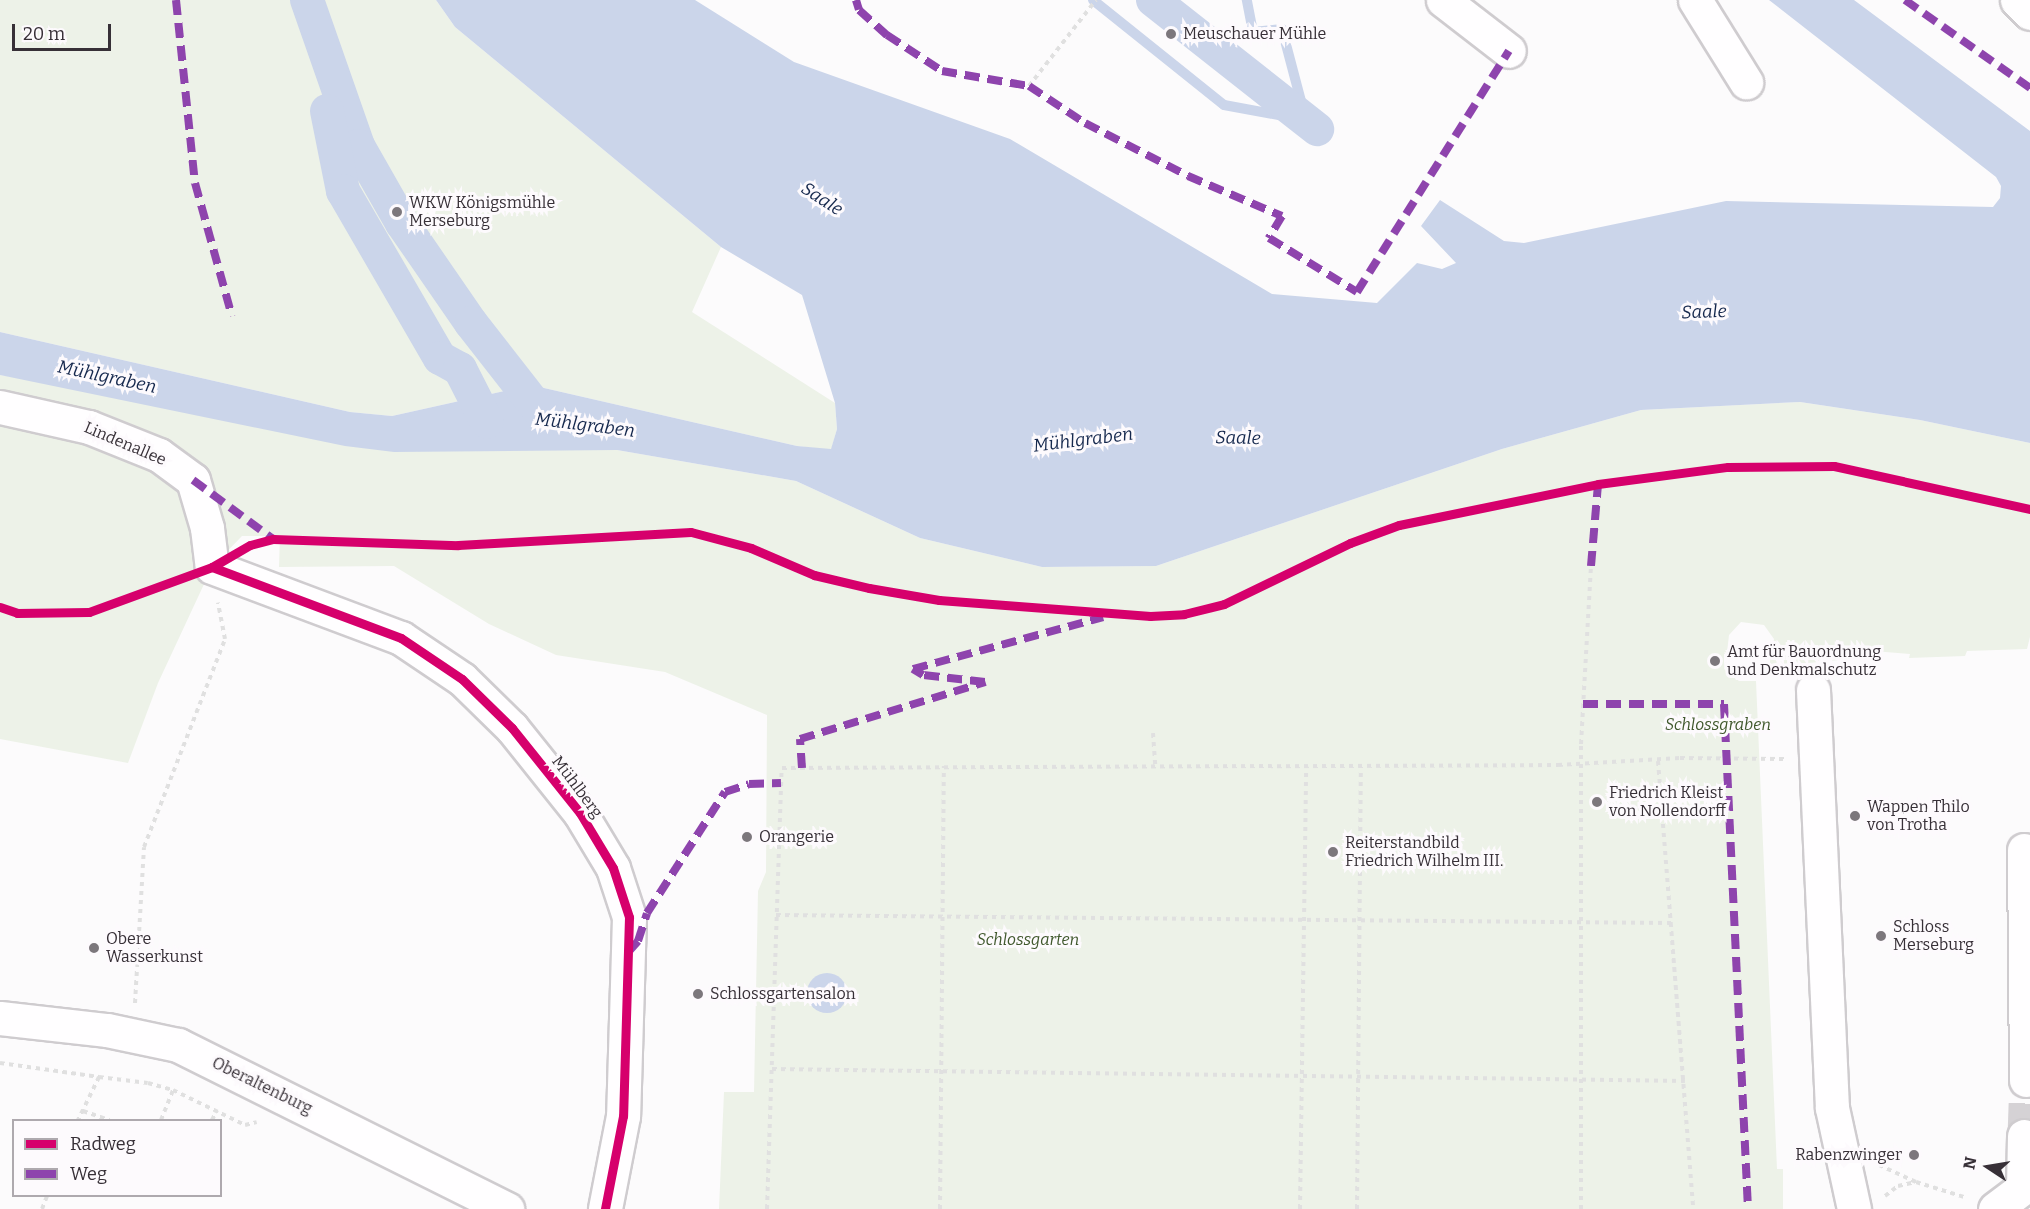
<!DOCTYPE html>
<meta charset="utf-8">
<style>
body{margin:0}
#map{position:relative;width:2030px;height:1209px;overflow:hidden;background:#fcfbfc;font-family:Bitter,serif}
div>[style]{position:absolute}
.green>*{inset:0;background:#edf2e8}
.water>*{inset:0;background:#cbd5ea}
.round{border-radius:50%}
.stream>*{height:10px;margin:-5px;padding:0 5px;transform-origin:5px;border-radius:5px;background:#cbd5ea}
.canal>*{height:34px;margin:-17px;padding:0 17px;transform-origin:17px;border-radius:17px;background:#cbd5ea}
.minor-tunnel>*{height:33px;margin-top:-16.5px;transform-origin:0;background:repeating-linear-gradient(90deg,#d5d2d5 0 33px,transparent 0 49px)}
.path>*{height:4px;margin-top:-2px;transform-origin:0;background:repeating-linear-gradient(90deg,#e0e0e0 0 4.5px,transparent 0 9px)}
.roads{filter:drop-shadow(2px 0 #cfcccf) drop-shadow(-2px 0 #cfcccf) drop-shadow(0 2px #cfcccf) drop-shadow(0 -2px #cfcccf)}
.minor>*{height:33px;margin:-16.5px;padding:0 16.5px;transform-origin:16.5px;border-radius:16.5px;background:#fffeff}
.quiet>*{height:8px;margin-top:-4px;transform-origin:0;background:repeating-linear-gradient(90deg,#8e44ad 0 15px,transparent 0 23px)}
.cycleway>*{height:9px;margin:-4.5px;padding:0 4.5px;transform-origin:4.5px;border-radius:4.5px;background:#d6006c}
.dots>*{width:16px;height:16px;translate:-50% -50%;box-sizing:border-box;border:3px solid #fdfafd;border-radius:50%}
span{translate:-50% -50%;white-space:nowrap;text-align:center;line-height:1.15;-webkit-text-stroke:6px #fdfafd;paint-order:stroke}
.poi-label{font-size:16px;color:#373037}
.left{translate:0 -50%;text-align:left}
.right{translate:-100% -50%;text-align:right}
.street-label{font-size:16px;color:#373037}
.park-label{font-size:16px;color:#40582d;font-style:italic}
.water-label{font-size:18px;color:#15284d;font-style:italic}
.legend{position:absolute;left:12px;top:1119px;width:210px;height:78px;box-sizing:border-box;background:#fdfafd;border:2px solid #aea9ae;margin:0;padding:8px 10px;list-style:none;font-size:18px;color:#373037}
.legend li{display:flex;align-items:center;gap:12px;height:30px}
.legend b{width:30px;border:2px solid #aea9ae}
.north{position:absolute;left:1958px;top:1137px;width:60px;height:60px;-webkit-text-stroke:4px #fdfafd;paint-order:stroke;rotate:282deg;font-size:16px;font-weight:700;line-height:24px;text-align:center;color:#373037}
.north::after{content:'';display:block;margin:auto;width:21px;height:27px;background:#373037;clip-path:polygon(50% 0,100% 100%,50% 72%,0 100%)}
.scale{position:absolute;left:12px;top:24px;width:99px;height:27px;box-sizing:border-box;border:3px solid #373037;border-top:0;padding-left:8px;font-size:18px;line-height:21px;white-space:nowrap;color:#373037;-webkit-text-stroke:4px #fdfafd;paint-order:stroke}
</style>
<div id="map">
<div class="green">
<div style="clip-path:polygon(0 0,436px 0,455px 27px,721px 247px,692px 312px,835px 403px,837px 429px,831px 450px,797px 446px,531px 385px,392px 416px,350px 412px,0 332px)"></div>
<div style="clip-path:polygon(0 375px,532px 449px,617px 450px,796px 481px,920px 538px,1042px 567px,1156px 566px,1502px 449px,1641px 410px,1800px 402px,1920px 420px,2030px 443px,2030px 637px,2027px 649px,1967px 651px,1965px 656px,1909px 658px,1910px 654px,1849px 649px,1849px 659px,1769px 667px,1774px 639px,1764px 625px,1741px 622px,1729px 635px,1725px 670px,1739px 681px,1756px 681px,1777px 1169px,1783px 1169px,1783px 1209px,719px 1209px,724px 1092px,754px 1092px,758px 891px,766px 872px,767px 715px,665px 672px,556px 655px,489px 624px,394px 566px,279px 567px,280px 536px,242px 536px,212px 567px,158px 683px,128px 763px,0 739px)"></div>
</div>
<div class="water">
<div style="clip-path:polygon(436px 0,695px 0,794px 62px,1010px 139px,1272px 294px,1377px 303px,1417px 263px,1442px 269px,1456px 263px,1421px 226px,1440px 200px,1504px 241px,1524px 243px,1726px 201px,1993px 207px,2000px 198px,2001px 186px,1996px 177px,1769px 0,1854px 0,2030px 131px,2030px 443px,1920px 420px,1800px 402px,1641px 410px,1502px 449px,1156px 566px,1042px 567px,920px 538px,796px 481px,617px 450px,394px 452px,345px 446px,0 375px,0 332px,350px 412px,392px 416px,531px 385px,797px 446px,831px 449px,837px 429px,835px 403px,802px 295px,721px 247px,455px 27px)"></div>
<div class="round" style="left:807px;top:973px;width:40px;height:40px"></div>
</div>
<div class="stream">
<div style="left:1093px;top:0;width:168px;rotate:38.7deg"></div>
<div style="left:1224px;top:105px;width:83px;rotate:10.4deg"></div>
<div style="left:1306px;top:120px;width:94px;rotate:-104.8deg"></div>
<div style="left:1282px;top:29px;width:29px;rotate:174deg"></div>
<div style="left:1253px;top:32px;width:33px;rotate:-101deg"></div>
</div>
<div class="canal">
<div style="left:307px;top:0;width:155px;rotate:70.7deg"></div>
<div style="left:358px;top:146px;width:89px;rotate:60.3deg"></div>
<div style="left:402px;top:223px;width:121px;rotate:55.4deg"></div>
<div style="left:471px;top:323px;width:122px;rotate:52deg"></div>
<div style="left:1153px;top:0;width:209px;rotate:38.2deg"></div>
<div style="left:327px;top:111px;width:82px;rotate:78.7deg"></div>
<div style="left:343px;top:191px;width:193px;rotate:59.9deg"></div>
<div style="left:440px;top:358px;width:23px;rotate:29deg"></div>
<div style="left:460px;top:369px;width:59px;rotate:63deg"></div>
</div>
<div class="minor-tunnel">
<div style="left:2024px;top:1136px;width:56px;rotate:-88deg"></div>
</div>
<div class="path">
<div style="left:1029px;top:86px;width:109px;rotate:-52.1deg"></div>
<div style="left:1153px;top:733px;width:32px;rotate:86deg"></div>
<div style="left:1658px;top:761px;width:449px;rotate:85.5deg"></div>
<div style="left:776px;top:915px;width:896px;rotate:0.51deg"></div>
<div style="left:135px;top:1003px;width:156px;rotate:-86.7deg"></div>
<div style="left:144px;top:847px;width:223px;rotate:-68.7deg"></div>
<div style="left:225px;top:639px;width:37px;rotate:-101deg"></div>
<div style="left:0;top:1063px;width:100px;rotate:8deg"></div>
<div style="left:99px;top:1077px;width:48px;rotate:116deg"></div>
<div style="left:772px;top:1069px;width:913px;rotate:0.75deg"></div>
<div style="left:99px;top:1077px;width:49px;rotate:7deg"></div>
<div style="left:148px;top:1083px;width:26px;rotate:16deg"></div>
<div style="left:173px;top:1090px;width:80px;rotate:25.9deg"></div>
<div style="left:245px;top:1125px;width:12px;rotate:-14deg"></div>
<div style="left:83px;top:1111px;width:28px;rotate:19deg"></div>
<div style="left:161px;top:1120px;width:32px;rotate:-68deg"></div>
<div style="left:212px;top:1120px;width:11px;rotate:-63deg"></div>
<div style="left:1879px;top:1165px;width:41px;rotate:24.7deg"></div>
<div style="left:1885px;top:1196px;width:16px;rotate:-38deg"></div>
<div style="left:1898px;top:1186px;width:18px;rotate:-13deg"></div>
<div style="left:1916px;top:1182px;width:50px;rotate:17.4deg"></div>
<div style="left:42px;top:1209px;width:14px;rotate:-69deg"></div>
<div style="left:767px;top:1209px;width:441px;rotate:-88.1deg"></div>
<div style="left:782px;top:768px;width:776px;rotate:-0.22deg"></div>
<div style="left:1558px;top:765px;width:122px;rotate:-3.3deg"></div>
<div style="left:1680px;top:758px;width:104px;rotate:0.6deg"></div>
<div style="left:940px;top:1209px;width:443px;rotate:-89.5deg"></div>
<div style="left:1300px;top:1209px;width:443px;rotate:-89.2deg"></div>
<div style="left:1357px;top:1209px;width:442px;rotate:-89.5deg"></div>
<div style="left:1581px;top:1209px;width:465px;rotate:-90deg"></div>
<div style="left:1581px;top:744px;width:178px;rotate:-86.8deg"></div>
</div>
<div class="roads">
<div class="minor">
<div style="left:1443px;top:0;width:83px;rotate:37.7deg"></div>
<div style="left:1695px;top:0;width:97px;rotate:58.1deg"></div>
<div style="left:2017px;top:0;width:18px;rotate:45deg"></div>
<div style="left:0;top:407px;width:91px;rotate:12.7deg"></div>
<div style="left:89px;top:427px;width:75px;rotate:21.8deg"></div>
<div style="left:159px;top:455px;width:42px;rotate:36.3deg"></div>
<div style="left:193px;top:480px;width:50px;rotate:73.7deg"></div>
<div style="left:207px;top:528px;width:39px;rotate:83deg"></div>
<div style="left:212px;top:567px;width:202px;rotate:20.6deg"></div>
<div style="left:401px;top:638px;width:73px;rotate:33.9deg"></div>
<div style="left:462px;top:679px;width:70px;rotate:44.4deg"></div>
<div style="left:512px;top:728px;width:109px;rotate:51.3deg"></div>
<div style="left:580px;top:813px;width:64px;rotate:59deg"></div>
<div style="left:613px;top:868px;width:52px;rotate:71.9deg"></div>
<div style="left:629px;top:917px;width:199px;rotate:91.7deg"></div>
<div style="left:623px;top:1116px;width:95px;rotate:101deg"></div>
<div style="left:1813px;top:690px;width:418px;rotate:87.4deg"></div>
<div style="left:1832px;top:1108px;width:103px;rotate:77.7deg"></div>
<div style="left:2024px;top:850px;width:230px;rotate:89.5deg"></div>
<div style="left:0;top:1018px;width:108px;rotate:6.4deg"></div>
<div style="left:107px;top:1030px;width:73px;rotate:11.9deg"></div>
<div style="left:178px;top:1045px;width:368px;rotate:26.5deg"></div>
<div style="left:1995px;top:1209px;width:35px;rotate:-37deg"></div>
<div style="left:2023px;top:1188px;width:52px;rotate:-88.9deg"></div>
</div>
</div>
<div class="quiet">
<div style="left:176px;top:0;width:184px;rotate:84.1deg"></div>
<div style="left:195px;top:183px;width:138px;rotate:74.5deg"></div>
<div style="left:856px;top:0;width:10px;rotate:73deg"></div>
<div style="left:859px;top:10px;width:38px;rotate:42deg"></div>
<div style="left:887px;top:35px;width:66px;rotate:33.2deg"></div>
<div style="left:942px;top:71px;width:88px;rotate:9.8deg"></div>
<div style="left:1029px;top:86px;width:67px;rotate:33.5deg"></div>
<div style="left:1085px;top:123px;width:116px;rotate:27.2deg"></div>
<div style="left:1188px;top:176px;width:102px;rotate:23.1deg"></div>
<div style="left:1282px;top:216px;width:26px;rotate:121deg"></div>
<div style="left:1269px;top:238px;width:103px;rotate:31.5deg"></div>
<div style="left:1357px;top:292px;width:285px;rotate:-57.8deg"></div>
<div style="left:1905px;top:0;width:153px;rotate:35.1deg"></div>
<div style="left:193px;top:480px;width:99px;rotate:36.4deg"></div>
<div style="left:1591px;top:566px;width:82px;rotate:-85.1deg"></div>
<div style="left:1583px;top:704px;width:141px"></div>
<div style="left:1724px;top:704px;width:506px;rotate:87.28deg"></div>
<div style="left:802px;top:768px;width:29px;rotate:-94deg"></div>
<div style="left:800px;top:739px;width:194px;rotate:-17.1deg"></div>
<div style="left:985px;top:682px;width:62px;rotate:-173.6deg"></div>
<div style="left:923px;top:675px;width:12px;rotate:-149deg"></div>
<div style="left:913px;top:669px;width:197px;rotate:-15.3deg"></div>
<div style="left:630px;top:950px;width:12px;rotate:-48deg"></div>
<div style="left:638px;top:941px;width:29px;rotate:-72deg"></div>
<div style="left:647px;top:913px;width:144px;rotate:-57.2deg"></div>
<div style="left:725px;top:792px;width:25px;rotate:-18deg"></div>
<div style="left:749px;top:784px;width:32px;rotate:-2deg"></div>
</div>
<div class="cycleway">
<div style="left:212px;top:567px;width:202px;rotate:20.6deg"></div>
<div style="left:401px;top:638px;width:73px;rotate:33.9deg"></div>
<div style="left:462px;top:679px;width:70px;rotate:44.4deg"></div>
<div style="left:512px;top:728px;width:109px;rotate:51.3deg"></div>
<div style="left:580px;top:813px;width:64px;rotate:59deg"></div>
<div style="left:613px;top:868px;width:52px;rotate:71.9deg"></div>
<div style="left:629px;top:917px;width:199px;rotate:91.7deg"></div>
<div style="left:623px;top:1116px;width:95px;rotate:101deg"></div>
<div style="left:0;top:607px;width:18px;rotate:19deg"></div>
<div style="left:17px;top:613px;width:72px;rotate:-0.8deg"></div>
<div style="left:89px;top:612px;width:131px;rotate:-20.1deg"></div>
<div style="left:212px;top:567px;width:44px;rotate:-30.1deg"></div>
<div style="left:250px;top:545px;width:24px;rotate:-15deg"></div>
<div style="left:273px;top:539px;width:185px;rotate:1.9deg"></div>
<div style="left:458px;top:545px;width:233px;rotate:-3.2deg"></div>
<div style="left:691px;top:532px;width:62px;rotate:14.9deg"></div>
<div style="left:751px;top:548px;width:69px;rotate:23.2deg"></div>
<div style="left:814px;top:575px;width:57px;rotate:13.3deg"></div>
<div style="left:869px;top:588px;width:71px;rotate:9.7deg"></div>
<div style="left:939px;top:600px;width:212px;rotate:4.3deg"></div>
<div style="left:1150px;top:616px;width:34px;rotate:-3deg"></div>
<div style="left:1184px;top:614px;width:41px;rotate:-14deg"></div>
<div style="left:1224px;top:604px;width:140px;rotate:-25.8deg"></div>
<div style="left:1350px;top:543px;width:52px;rotate:-20.2deg"></div>
<div style="left:1399px;top:525px;width:203px;rotate:-11.6deg"></div>
<div style="left:1598px;top:484px;width:131px;rotate:-7.5deg"></div>
<div style="left:1728px;top:467px;width:106px;rotate:-0.5deg"></div>
<div style="left:1834px;top:466px;width:201px;rotate:12.4deg"></div>
</div>
<div class="dots">
<div style="left:1171px;top:34px;background:#7c777c"></div>
<div style="left:397px;top:212px;background:#7c777c"></div>
<div style="left:1715px;top:661px;background:#7c777c"></div>
<div style="left:1597px;top:802px;background:#7c777c"></div>
<div style="left:1855px;top:816px;background:#7c777c"></div>
<div style="left:747px;top:837px;background:#7c777c"></div>
<div style="left:1333px;top:852px;background:#7c777c"></div>
<div style="left:1881px;top:936px;background:#7c777c"></div>
<div style="left:94px;top:948px;background:#7c777c"></div>
<div style="left:698px;top:994px;background:#7c777c"></div>
<div style="left:1914px;top:1155px;background:#7c777c"></div>
</div>
<div class="poi-label">
<span class="left" style="left:1183px;top:34px">Meuschauer Mühle</span>
<span class="left" style="left:409px;top:212px">WKW Königsmühle<br>Merseburg</span>
<span class="left" style="left:1727px;top:661px">Amt für Bauordnung<br>und Denkmalschutz</span>
<span class="left" style="left:1609px;top:802px">Friedrich Kleist<br>von Nollendorff</span>
<span class="left" style="left:1867px;top:816px">Wappen Thilo<br>von Trotha</span>
<span class="left" style="left:759px;top:837px">Orangerie</span>
<span class="left" style="left:1345px;top:852px">Reiterstandbild<br>Friedrich Wilhelm III.</span>
<span class="left" style="left:1893px;top:936px">Schloss<br>Merseburg</span>
<span class="left" style="left:106px;top:948px">Obere<br>Wasserkunst</span>
<span class="left" style="left:710px;top:994px">Schlossgartensalon</span>
<span class="right" style="left:1902px;top:1155px">Rabenzwinger</span>
</div>
<div class="street-label">
<span style="left:125px;top:444px;rotate:23deg">Lindenallee</span>
<span style="left:577px;top:787px;rotate:53deg">Mühlberg</span>
<span style="left:262px;top:1086px;rotate:26deg">Oberaltenburg</span>
</div>
<div class="park-label">
<span style="left:1718px;top:725px">Schlossgraben</span>
<span style="left:1028px;top:940px">Schlossgarten</span>
</div>
<div class="water-label">
<span style="left:822px;top:199px;rotate:33deg">Saale</span>
<span style="left:1704px;top:312px;rotate:-2deg">Saale</span>
<span style="left:107px;top:377px;rotate:12deg">Mühlgraben</span>
<span style="left:585px;top:425px;rotate:7deg">Mühlgraben</span>
<span style="left:1238px;top:438px;rotate:1deg">Saale</span>
<span style="left:1083px;top:440px;rotate:-7deg">Mühlgraben</span>
</div>
<ul class="legend">
<li><b style="height:8px;background:#d6006c"></b>Radweg</li>
<li><b style="height:8px;background:#8e44ad"></b>Weg</li>
</ul>
<div class="north">N</div>
<div class="scale">20 m</div>
</div>
